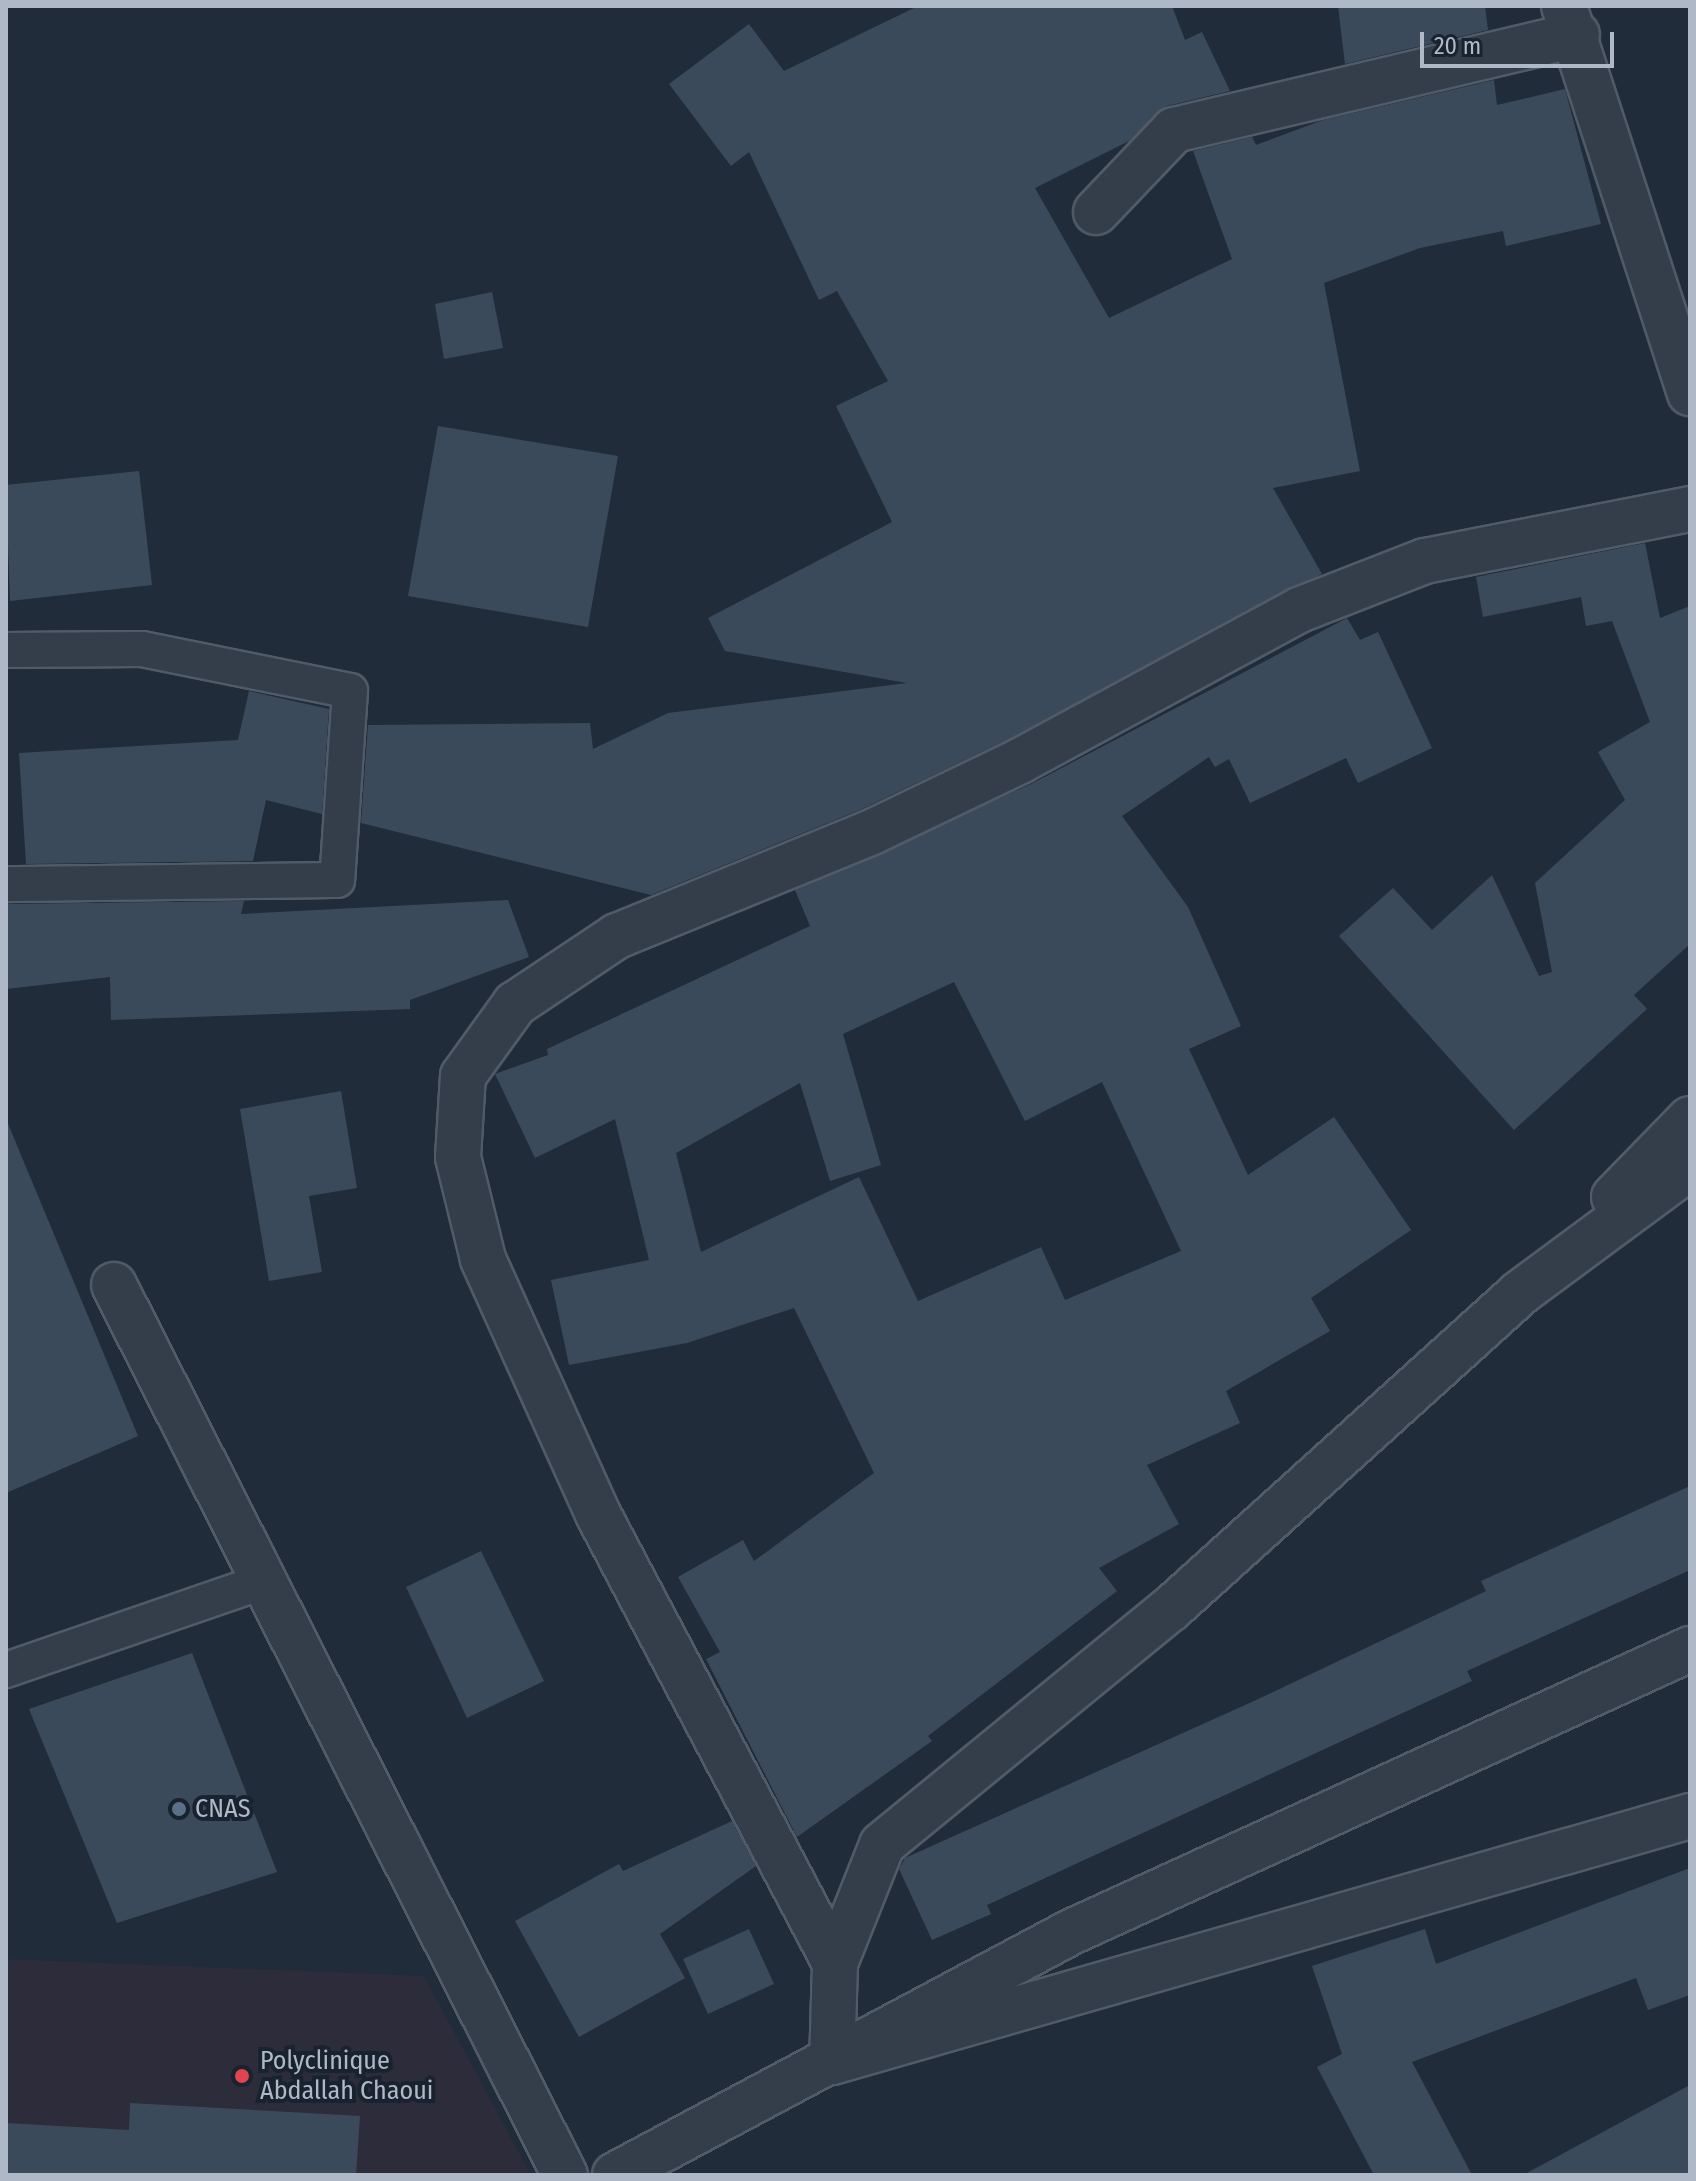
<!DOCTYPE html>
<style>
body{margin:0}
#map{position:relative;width:1696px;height:2181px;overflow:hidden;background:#202c3a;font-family:"Fira Sans Condensed",sans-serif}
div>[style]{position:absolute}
.medical>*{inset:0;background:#2d2c3b}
.building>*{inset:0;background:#3b4a5a}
.roads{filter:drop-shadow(2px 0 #515b68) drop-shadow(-2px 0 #515b68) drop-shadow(0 2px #515b68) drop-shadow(0 -2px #515b68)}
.service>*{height:34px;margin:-17px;padding:0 17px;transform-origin:17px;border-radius:17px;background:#343d4a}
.minor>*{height:44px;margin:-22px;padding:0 22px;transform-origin:22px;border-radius:22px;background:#343d4a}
.tertiary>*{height:44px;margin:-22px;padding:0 22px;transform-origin:22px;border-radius:22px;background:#343d4a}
.dots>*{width:22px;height:22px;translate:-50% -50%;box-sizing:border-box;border:4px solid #19222f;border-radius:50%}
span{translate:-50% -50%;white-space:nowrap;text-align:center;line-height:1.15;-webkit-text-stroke:8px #19222f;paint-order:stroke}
.poi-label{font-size:26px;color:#aeb8c7}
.left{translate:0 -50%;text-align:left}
.frame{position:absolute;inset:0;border:8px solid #aeb8c7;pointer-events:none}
.scale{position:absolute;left:1420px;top:32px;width:194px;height:36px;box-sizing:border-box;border:4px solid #aeb8c7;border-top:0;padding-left:10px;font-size:24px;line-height:28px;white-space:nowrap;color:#aeb8c7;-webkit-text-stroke:6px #19222f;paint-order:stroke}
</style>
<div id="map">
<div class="medical">
<div style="clip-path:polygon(6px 1959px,424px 1976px,531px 2175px,6px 2175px)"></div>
</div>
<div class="building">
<div style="clip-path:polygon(918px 6px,1172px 6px,1185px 40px,1202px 32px,1230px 91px,1167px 106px,1129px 141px,1035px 188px,1109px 318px,1232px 259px,1193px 151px,1252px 137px,1256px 145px,1323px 120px,1494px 80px,1497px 105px,1565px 89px,1601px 224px,1506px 246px,1503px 231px,1420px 248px,1324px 283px,1360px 471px,1273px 488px,1322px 574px,1009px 739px,862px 809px,651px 895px,361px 823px,368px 725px,590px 723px,593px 749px,668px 713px,907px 683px,725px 651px,708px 618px,892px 522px,836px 406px,888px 381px,837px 291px,819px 300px,749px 152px,731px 166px,669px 84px,749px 24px,784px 71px)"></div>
<div style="clip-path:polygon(1338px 6px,1485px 6px,1488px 30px,1345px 64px)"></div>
<div style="clip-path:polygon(492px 292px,503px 348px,444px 359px,435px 304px)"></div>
<div style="clip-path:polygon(438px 426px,618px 456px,588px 627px,408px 596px)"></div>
<div style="clip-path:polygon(139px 471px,152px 585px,10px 601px,6px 485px)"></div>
<div style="clip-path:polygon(1645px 543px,1660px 618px,1690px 606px,1690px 944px,1634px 995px,1647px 1009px,1514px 1130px,1339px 936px,1393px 888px,1432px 930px,1492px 875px,1539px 976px,1552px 972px,1535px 883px,1625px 800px,1598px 752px,1650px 722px,1612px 621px,1586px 626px,1581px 597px,1483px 617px,1476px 577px)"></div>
<div style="clip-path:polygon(evenodd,1347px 618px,1360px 640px,1378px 632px,1432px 748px,1358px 783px,1346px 758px,1250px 803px,1229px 759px,1215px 767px,1209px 757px,1122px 816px,1188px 907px,1241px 1026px,1189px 1049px,1248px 1175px,1334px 1117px,1411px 1230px,1311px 1298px,1330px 1331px,1226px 1391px,1240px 1423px,1147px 1465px,1179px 1524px,1099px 1568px,1117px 1591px,928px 1736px,932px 1741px,797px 1837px,706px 1659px,720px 1652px,678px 1577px,743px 1540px,754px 1561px,874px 1473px,794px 1308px,687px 1343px,569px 1365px,551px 1280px,649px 1260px,615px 1119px,535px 1158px,495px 1074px,548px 1055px,547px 1049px,810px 926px,795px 890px,1031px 784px,1347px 618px,954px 982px,1025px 1121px,1102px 1082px,1181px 1251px,1065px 1300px,1041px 1247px,918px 1301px,859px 1177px,701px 1252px,676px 1153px,800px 1083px,830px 1181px,881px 1165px,843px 1034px,954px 982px)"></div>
<div style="clip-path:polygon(249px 691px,329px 709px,322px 814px,266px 800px,253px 861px,26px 864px,19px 753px,238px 740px)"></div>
<div style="clip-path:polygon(508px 900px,529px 957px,410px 1000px,410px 1009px,111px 1020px,110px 977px,6px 989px,6px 904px,244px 901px,241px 914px)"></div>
<div style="clip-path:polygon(341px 1091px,357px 1188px,309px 1196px,322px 1272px,269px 1281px,240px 1109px)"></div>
<div style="clip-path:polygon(6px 1119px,138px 1436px,6px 1493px)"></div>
<div style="clip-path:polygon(1690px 1486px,1690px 1570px,1467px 1671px,1472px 1681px,987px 1905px,991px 1914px,932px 1940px,899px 1869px,905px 1858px,1254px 1701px,1486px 1591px,1481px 1581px)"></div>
<div style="clip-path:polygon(481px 1551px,544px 1681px,467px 1718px,406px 1587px)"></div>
<div style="clip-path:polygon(192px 1653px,277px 1872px,117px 1923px,29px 1709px)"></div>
<div style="clip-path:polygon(732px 1821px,756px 1866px,660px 1934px,685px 1978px,579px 2037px,515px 1921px,619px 1864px,623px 1871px)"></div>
<div style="clip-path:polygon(1690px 1868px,1690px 1995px,1648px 2010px,1636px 1978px,1412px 2062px,1472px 2175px,1374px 2175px,1317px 2067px,1342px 2054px,1312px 1966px,1425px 1929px,1436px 1964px)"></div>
<div style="clip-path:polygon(749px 1929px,774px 1984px,708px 2014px,683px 1959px)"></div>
<div style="clip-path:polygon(1690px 2085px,1690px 2175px,1523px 2175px)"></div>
<div style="clip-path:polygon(130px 2103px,360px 2116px,356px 2175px,6px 2175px,6px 2123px,129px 2130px)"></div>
</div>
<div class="roads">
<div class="service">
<div style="left:6px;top:650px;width:136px;rotate:-0.4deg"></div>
<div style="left:142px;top:649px;width:212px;rotate:11.4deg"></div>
<div style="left:350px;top:691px;width:189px;rotate:93.9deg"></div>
<div style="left:337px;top:880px;width:331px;rotate:179.3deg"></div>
<div style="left:6px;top:1670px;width:273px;rotate:-19deg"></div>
</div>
<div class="minor">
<div style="left:1564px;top:6px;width:407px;rotate:72deg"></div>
<div style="left:1096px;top:212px;width:113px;rotate:-46.4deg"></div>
<div style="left:1174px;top:130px;width:414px;rotate:-13.3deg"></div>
<div style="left:1690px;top:1167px;width:212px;rotate:143.5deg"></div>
<div style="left:1520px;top:1293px;width:472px;rotate:137.9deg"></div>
<div style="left:1170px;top:1609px;width:372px;rotate:140.7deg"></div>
<div style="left:882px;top:1845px;width:127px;rotate:111.7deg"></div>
<div style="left:835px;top:1963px;width:99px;rotate:91.7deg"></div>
<div style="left:832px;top:2062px;width:893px;rotate:-16deg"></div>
<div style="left:1614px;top:1197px;width:109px;rotate:-45.7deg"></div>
<div style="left:114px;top:1285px;width:998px;rotate:63.13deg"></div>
<div style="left:835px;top:1963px;width:508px;rotate:-117.83deg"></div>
<div style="left:598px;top:1514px;width:280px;rotate:-114.3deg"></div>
<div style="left:483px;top:1259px;width:105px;rotate:-103.8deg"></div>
<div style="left:458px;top:1157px;width:81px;rotate:-86.5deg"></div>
<div style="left:463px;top:1076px;width:89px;rotate:-54.2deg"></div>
<div style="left:515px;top:1004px;width:123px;rotate:-33.7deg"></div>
<div style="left:617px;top:936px;width:275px;rotate:-22.2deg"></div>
<div style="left:872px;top:832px;width:164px;rotate:-25.6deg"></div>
<div style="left:1020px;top:761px;width:317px;rotate:-28.4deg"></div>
<div style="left:1299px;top:610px;width:135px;rotate:-21.3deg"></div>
<div style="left:1425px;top:561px;width:270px;rotate:-11.1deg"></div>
</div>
<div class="tertiary">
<div style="left:615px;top:2175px;width:517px;rotate:-28.05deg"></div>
<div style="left:1071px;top:1932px;width:681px;rotate:-24.57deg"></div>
</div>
</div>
<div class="dots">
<div style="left:179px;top:1809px;background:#5c6f8a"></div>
<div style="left:242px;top:2076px;background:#e0444e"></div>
</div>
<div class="poi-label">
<span class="left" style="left:195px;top:1809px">CNAS</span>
<span class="left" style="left:260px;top:2076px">Polyclinique<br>Abdallah Chaoui</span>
</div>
<div class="frame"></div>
<div class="scale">20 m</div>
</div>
